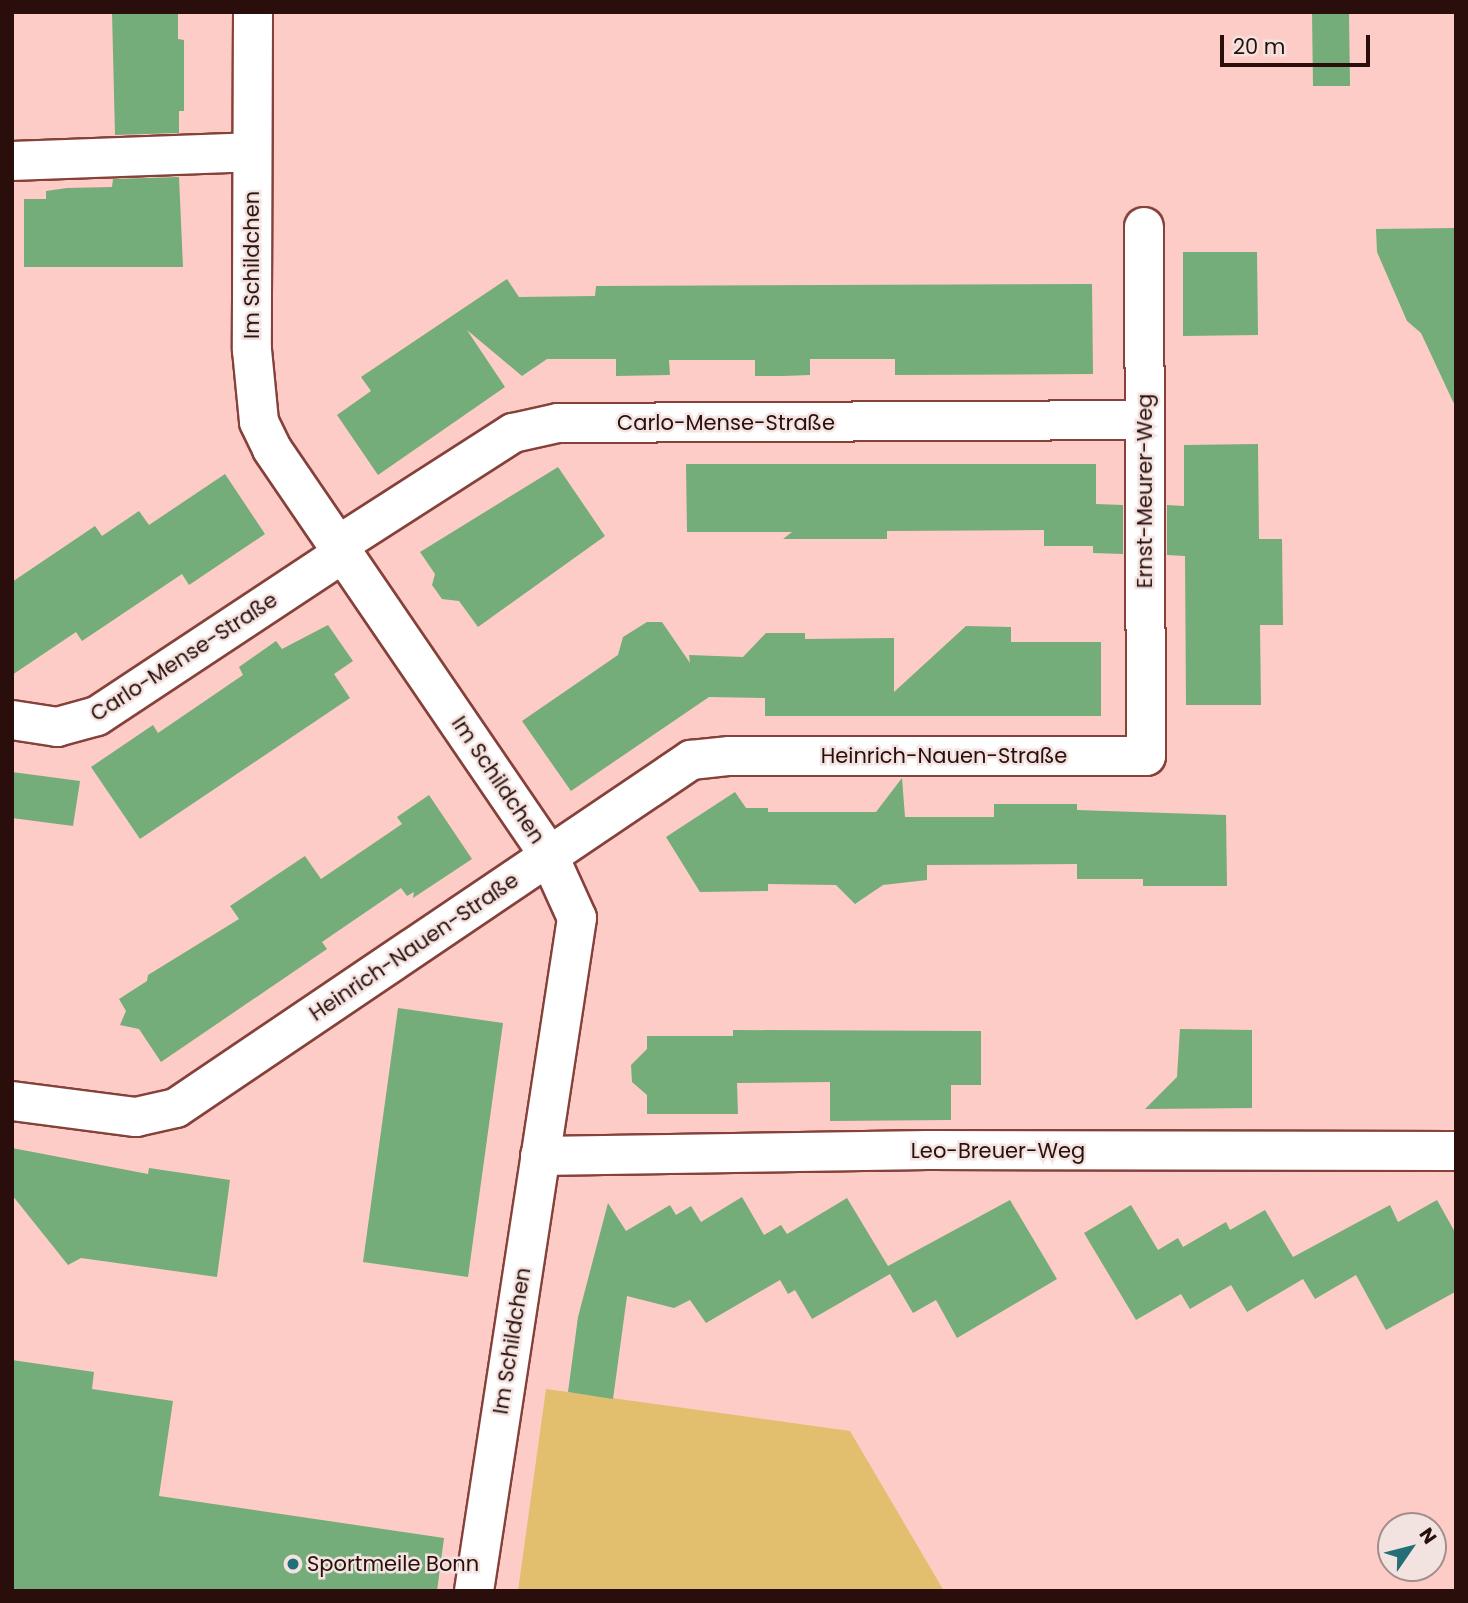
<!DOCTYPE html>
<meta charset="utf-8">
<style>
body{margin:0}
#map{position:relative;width:1468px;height:1603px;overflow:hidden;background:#fdccc6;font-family:Poppins,sans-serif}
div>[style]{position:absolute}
.green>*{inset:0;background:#e1bf6e}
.building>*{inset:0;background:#74ac7a}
.roads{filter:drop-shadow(2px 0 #85413a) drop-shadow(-2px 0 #85413a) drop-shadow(0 2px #85413a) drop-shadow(0 -2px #85413a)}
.minor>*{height:38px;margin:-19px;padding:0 19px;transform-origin:19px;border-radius:19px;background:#fff}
.dots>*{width:19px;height:19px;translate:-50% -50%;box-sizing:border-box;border:4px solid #f3e3e0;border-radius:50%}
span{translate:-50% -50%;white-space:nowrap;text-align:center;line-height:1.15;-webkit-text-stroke:5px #f3e3e0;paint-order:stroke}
.street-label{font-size:21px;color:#2a0e0b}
.poi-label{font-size:21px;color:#2a0e0b}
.left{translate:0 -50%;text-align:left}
.frame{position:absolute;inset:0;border:14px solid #2a0e0b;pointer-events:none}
.north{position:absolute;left:1377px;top:1512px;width:70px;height:70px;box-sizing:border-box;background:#f3e3e0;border:2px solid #a38e8b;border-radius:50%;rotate:55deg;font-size:19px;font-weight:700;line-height:28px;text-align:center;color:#2a0e0b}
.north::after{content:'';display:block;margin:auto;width:24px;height:32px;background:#246e77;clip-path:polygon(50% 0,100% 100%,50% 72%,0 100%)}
.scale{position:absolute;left:1220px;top:35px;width:150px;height:32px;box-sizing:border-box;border:4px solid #2a0e0b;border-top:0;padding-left:9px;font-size:21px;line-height:24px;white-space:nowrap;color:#2a0e0b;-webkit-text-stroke:5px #f3e3e0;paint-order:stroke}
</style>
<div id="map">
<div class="green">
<div style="clip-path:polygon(546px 1389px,850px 1431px,944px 1591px,518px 1591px)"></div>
</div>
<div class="building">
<div style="clip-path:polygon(112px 12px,178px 12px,178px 39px,184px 40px,184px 111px,179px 111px,179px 133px,115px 135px)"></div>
<div style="clip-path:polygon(1312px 12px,1349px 12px,1350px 86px,1313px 86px)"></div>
<div style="clip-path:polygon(179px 177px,183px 267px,24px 267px,24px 199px,46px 199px,46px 191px,67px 188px,112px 187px,113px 179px)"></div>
<div style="clip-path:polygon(1456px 228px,1456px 408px,1421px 333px,1407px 321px,1377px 252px,1376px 229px)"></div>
<div style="clip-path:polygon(1183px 252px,1257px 252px,1258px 335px,1183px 336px)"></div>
<div style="clip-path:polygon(507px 279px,519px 297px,595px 296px,596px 286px,1092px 284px,1093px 374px,895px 375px,895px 359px,810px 359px,810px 375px,783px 376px,755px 376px,755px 360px,669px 360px,670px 375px,616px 376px,616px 359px,547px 359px,522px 376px,467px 330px,505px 387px,378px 475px,337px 415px,371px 391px,361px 377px)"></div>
<div style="clip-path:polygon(1258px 444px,1259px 539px,1282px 539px,1283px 625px,1260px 625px,1261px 705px,1186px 705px,1185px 556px,1167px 555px,1167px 505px,1184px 506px,1184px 445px)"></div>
<div style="clip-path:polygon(686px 464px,1096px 464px,1096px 504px,1123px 505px,1123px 554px,1093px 553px,1093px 546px,1044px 546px,1044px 530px,887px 531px,887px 539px,783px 539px,792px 532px,687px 532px)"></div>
<div style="clip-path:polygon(558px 467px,605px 536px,478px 627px,459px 601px,442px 599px,432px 585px,435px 574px,420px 552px)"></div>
<div style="clip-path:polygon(225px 474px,265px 534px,189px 585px,182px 574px,82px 641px,76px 632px,12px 675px,12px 582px,95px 526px,102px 536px,139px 511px,149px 525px)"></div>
<div style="clip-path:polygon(647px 622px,662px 622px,690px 663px,689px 655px,743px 657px,766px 633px,805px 633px,805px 639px,894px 638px,894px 692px,966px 626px,1011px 627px,1011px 642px,1101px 642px,1101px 716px,765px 716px,765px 698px,709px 697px,571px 791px,522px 721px,618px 655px,623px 637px)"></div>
<div style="clip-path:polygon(328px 625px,353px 661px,334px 674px,350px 698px,140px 839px,91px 767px,153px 725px,158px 733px,243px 675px,239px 667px,276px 641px,282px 649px)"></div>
<div style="clip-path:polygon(12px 772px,80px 781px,73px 826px,12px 818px)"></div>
<div style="clip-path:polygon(902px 778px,905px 817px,994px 817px,994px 804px,1077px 804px,1077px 810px,1226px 815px,1227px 886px,1143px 886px,1143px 879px,1077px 879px,1077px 864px,927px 865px,927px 880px,883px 885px,855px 904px,836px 885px,768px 884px,768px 891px,700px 892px,666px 837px,735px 792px,746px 808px,768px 808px,768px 812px,876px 812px)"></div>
<div style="clip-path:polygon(429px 795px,472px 859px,413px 898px,414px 892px,407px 896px,401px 888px,322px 942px,327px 949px,161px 1062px,139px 1029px,120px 1025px,126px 1011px,119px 999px,147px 981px,148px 975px,239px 919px,230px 906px,305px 856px,321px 879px,402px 824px,397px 817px)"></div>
<div style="clip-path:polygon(398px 1008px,503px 1023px,468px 1277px,363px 1262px)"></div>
<div style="clip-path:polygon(1180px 1029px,1252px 1030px,1252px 1108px,1145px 1109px,1177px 1077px)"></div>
<div style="clip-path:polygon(733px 1030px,981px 1031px,981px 1085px,951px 1085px,951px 1120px,830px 1121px,830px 1082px,737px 1083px,738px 1114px,647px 1114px,647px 1095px,632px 1082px,631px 1065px,647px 1049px,647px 1036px,733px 1036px)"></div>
<div style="clip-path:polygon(12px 1148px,148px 1174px,149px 1168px,230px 1180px,217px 1277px,81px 1258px,68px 1265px,12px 1195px)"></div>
<div style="clip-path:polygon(742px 1197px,764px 1235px,781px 1225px,787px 1234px,847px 1198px,888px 1266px,1010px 1200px,1057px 1279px,957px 1338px,936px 1300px,913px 1313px,890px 1274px,812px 1319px,795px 1290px,788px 1294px,780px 1280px,706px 1323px,690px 1300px,674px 1308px,627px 1296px,613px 1399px,568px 1392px,578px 1317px,608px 1203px,626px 1231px,670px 1205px,676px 1215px,691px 1206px,701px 1222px)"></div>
<div style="clip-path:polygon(1437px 1200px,1456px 1234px,1455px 1292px,1386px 1330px,1356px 1275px,1315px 1299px,1303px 1279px,1247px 1312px,1231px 1285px,1190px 1309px,1181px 1294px,1136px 1320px,1084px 1233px,1131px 1205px,1158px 1250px,1178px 1238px,1183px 1247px,1226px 1222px,1230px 1230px,1265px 1210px,1293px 1257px,1390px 1205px,1398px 1222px)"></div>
<div style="clip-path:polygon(12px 1360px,94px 1372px,92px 1389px,173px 1401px,159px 1496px,444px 1538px,437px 1591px,12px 1591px)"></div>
</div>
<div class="roads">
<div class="minor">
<div style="left:253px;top:12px;width:338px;rotate:90.2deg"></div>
<div style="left:252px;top:350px;width:72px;rotate:84.4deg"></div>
<div style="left:259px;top:422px;width:30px;rotate:64deg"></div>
<div style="left:272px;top:449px;width:490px;rotate:55.7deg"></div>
<div style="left:548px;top:854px;width:70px;rotate:65.6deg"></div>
<div style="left:577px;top:918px;width:681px;rotate:98.7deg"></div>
<div style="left:12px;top:161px;width:240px;rotate:-2.1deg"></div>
<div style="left:340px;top:544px;width:206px;rotate:-32.7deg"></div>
<div style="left:513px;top:433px;width:46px;rotate:-12.5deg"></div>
<div style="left:558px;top:423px;width:587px;rotate:-0.29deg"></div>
<div style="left:12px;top:720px;width:46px;rotate:8.8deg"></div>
<div style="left:57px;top:727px;width:41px;rotate:-15.4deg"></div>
<div style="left:97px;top:716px;width:297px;rotate:-33.5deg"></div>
<div style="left:12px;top:1101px;width:125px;rotate:7.4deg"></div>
<div style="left:136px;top:1117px;width:41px;rotate:-12.7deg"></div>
<div style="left:176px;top:1108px;width:622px;rotate:-34.05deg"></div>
<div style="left:691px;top:760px;width:39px;rotate:-6deg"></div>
<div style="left:730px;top:756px;width:416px"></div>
<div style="left:1146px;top:756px;width:529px;rotate:-90.22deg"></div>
<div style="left:540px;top:1156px;width:388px;rotate:-0.9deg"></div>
<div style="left:928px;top:1150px;width:528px;rotate:0.11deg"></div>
</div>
</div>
<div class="dots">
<div style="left:293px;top:1564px;background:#246e77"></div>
</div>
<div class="street-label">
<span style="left:252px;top:265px;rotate:-90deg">Im Schildchen</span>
<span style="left:726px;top:423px">Carlo-Mense-Straße</span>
<span style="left:1145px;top:491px;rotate:-90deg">Ernst-Meurer-Weg</span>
<span style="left:184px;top:657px;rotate:-33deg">Carlo-Mense-Straße</span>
<span style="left:944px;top:756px">Heinrich-Nauen-Straße</span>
<span style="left:498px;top:780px;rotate:56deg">Im Schildchen</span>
<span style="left:414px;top:947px;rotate:-34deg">Heinrich-Nauen-Straße</span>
<span style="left:998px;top:1151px">Leo-Breuer-Weg</span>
<span style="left:512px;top:1341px;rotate:-81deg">Im Schildchen</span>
</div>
<div class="poi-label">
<span class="left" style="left:307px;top:1564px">Sportmeile Bonn</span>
</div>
<div class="frame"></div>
<div class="north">N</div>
<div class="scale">20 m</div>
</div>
